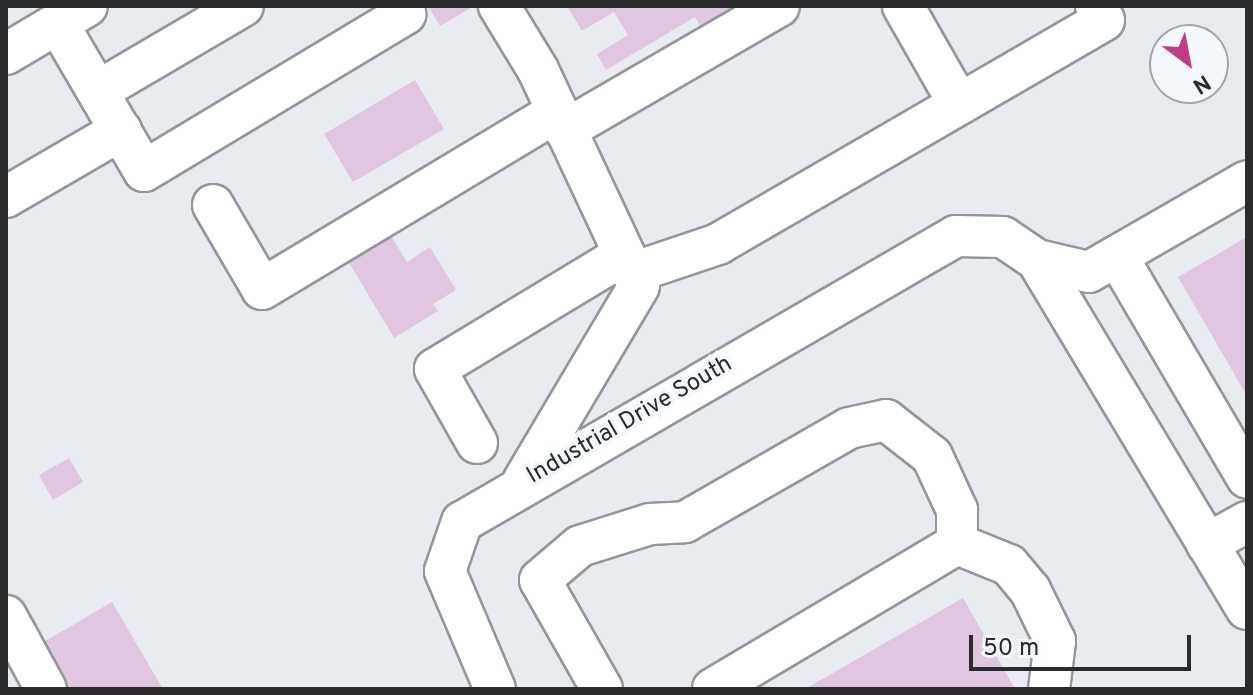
<!DOCTYPE html>
<style>
body{margin:0}
#map{position:relative;width:1253px;height:695px;overflow:hidden;background:#e8ecf0;font-family:Overpass,sans-serif}
div>[style]{position:absolute}
.building>*{inset:0;background:#e0c6e0}
.roads{filter:drop-shadow(2px 0 #93979b) drop-shadow(-2px 0 #93979b) drop-shadow(0 2px #93979b) drop-shadow(0 -2px #93979b)}
.minor>*{height:40px;margin:-20px;padding:0 20px;transform-origin:20px;border-radius:20px;background:#fff}
span{translate:-50% -50%;white-space:nowrap;text-align:center;line-height:1.15;-webkit-text-stroke:8px #f5f9fd;paint-order:stroke}
.street-label{font-size:24px;color:#292b2c}
.frame{position:absolute;inset:0;border:8px solid #292b2c;pointer-events:none}
.north{position:absolute;left:1149px;top:24px;width:80px;height:80px;box-sizing:border-box;background:#f5f9fd;border:2px solid #a3a7a9;border-radius:50%;rotate:148deg;font-size:22px;font-weight:700;line-height:32px;text-align:center;color:#292b2c}
.north::after{content:'';display:block;margin:auto;width:28px;height:36px;background:#c03d85;clip-path:polygon(50% 0,100% 100%,50% 72%,0 100%)}
.scale{position:absolute;left:969px;top:635px;width:222px;height:36px;box-sizing:border-box;border:4px solid #292b2c;border-top:0;padding-left:10px;font-size:24px;line-height:28px;white-space:nowrap;color:#292b2c;-webkit-text-stroke:6px #f5f9fd;paint-order:stroke}
</style>
<div id="map">
<div class="building">
<div style="clip-path:polygon(428px 6px,474px 6px,440px 26px)"></div>
<div style="clip-path:polygon(567px 6px,746px 6px,703px 31px,695px 17px,606px 70px,597px 54px,628px 35px,614px 12px,582px 31px)"></div>
<div style="clip-path:polygon(415px 80px,444px 129px,353px 182px,324px 134px)"></div>
<div style="clip-path:polygon(391px 236px,407px 262px,430px 247px,456px 290px,433px 304px,438px 311px,394px 338px,348px 261px)"></div>
<div style="clip-path:polygon(1247px 237px,1247px 396px,1178px 277px)"></div>
<div style="clip-path:polygon(69px 458px,83px 482px,53px 500px,39px 475px)"></div>
<div style="clip-path:polygon(963px 598px,1015px 689px,805px 689px)"></div>
<div style="clip-path:polygon(112px 602px,163px 689px,69px 689px,42px 643px)"></div>
</div>
<div class="roads">
<div class="minor">
<div style="left:499px;top:6px;width:75px;rotate:58.6deg"></div>
<div style="left:538px;top:70px;width:238px;rotate:64.9deg"></div>
<div style="left:639px;top:286px;width:227px;rotate:120.7deg"></div>
<div style="left:903px;top:6px;width:113px;rotate:60.3deg"></div>
<div style="left:58px;top:24px;width:170px;rotate:59.7deg"></div>
<div style="left:144px;top:171px;width:305px;rotate:-31deg"></div>
<div style="left:405px;top:14px;width:9px;rotate:-117deg"></div>
<div style="left:6px;top:54px;width:94px;rotate:-30.7deg"></div>
<div style="left:98px;top:91px;width:168px;rotate:-30.4deg"></div>
<div style="left:565px;top:130px;width:247px;rotate:-30.1deg"></div>
<div style="left:6px;top:197px;width:133px;rotate:-30.2deg"></div>
<div style="left:213px;top:205px;width:97px;rotate:59.7deg"></div>
<div style="left:262px;top:289px;width:344px;rotate:-31deg"></div>
<div style="left:1117px;top:256px;width:257px;rotate:59.6deg"></div>
<div style="left:1037px;top:260px;width:407px;rotate:59deg"></div>
<div style="left:632px;top:273px;width:91px;rotate:-18.6deg"></div>
<div style="left:718px;top:244px;width:446px;rotate:-30.1deg"></div>
<div style="left:1104px;top:20px;width:16px;rotate:-120deg"></div>
<div style="left:477px;top:443px;width:85px;rotate:-119.6deg"></div>
<div style="left:435px;top:369px;width:220px;rotate:-31.2deg"></div>
<div style="left:957px;top:544px;width:56px;rotate:22deg"></div>
<div style="left:1009px;top:565px;width:33px;rotate:50deg"></div>
<div style="left:1030px;top:590px;width:57px;rotate:63.9deg"></div>
<div style="left:1055px;top:641px;width:48px;rotate:97.1deg"></div>
<div style="left:1207px;top:544px;width:46px;rotate:-28.8deg"></div>
<div style="left:6px;top:616px;width:83px;rotate:61.3deg"></div>
<div style="left:495px;top:689px;width:128px;rotate:-113deg"></div>
<div style="left:445px;top:571px;width:52px;rotate:-70.9deg"></div>
<div style="left:462px;top:522px;width:571px;rotate:-30.07deg"></div>
<div style="left:956px;top:236px;width:47px;rotate:1.2deg"></div>
<div style="left:1003px;top:237px;width:41px;rotate:34.1deg"></div>
<div style="left:1037px;top:260px;width:53px;rotate:13deg"></div>
<div style="left:1089px;top:272px;width:182px;rotate:-29.9deg"></div>
<div style="left:602px;top:689px;width:125px;rotate:-119.6deg"></div>
<div style="left:540px;top:580px;width:52px;rotate:-40.4deg"></div>
<div style="left:580px;top:546px;width:73px;rotate:-17.4deg"></div>
<div style="left:650px;top:524px;width:35px;rotate:-3deg"></div>
<div style="left:685px;top:522px;width:189px;rotate:-29.8deg"></div>
<div style="left:849px;top:428px;width:38px;rotate:-12deg"></div>
<div style="left:886px;top:420px;width:58px;rotate:38deg"></div>
<div style="left:932px;top:456px;width:60px;rotate:65.2deg"></div>
<div style="left:957px;top:510px;width:34px;rotate:90deg"></div>
<div style="left:957px;top:544px;width:284px;rotate:149.3deg"></div>
</div>
</div>
<div class="street-label">
<span style="left:630px;top:421px;rotate:-30deg">Industrial Drive South</span>
</div>
<div class="frame"></div>
<div class="north">N</div>
<div class="scale">50 m</div>
</div>
